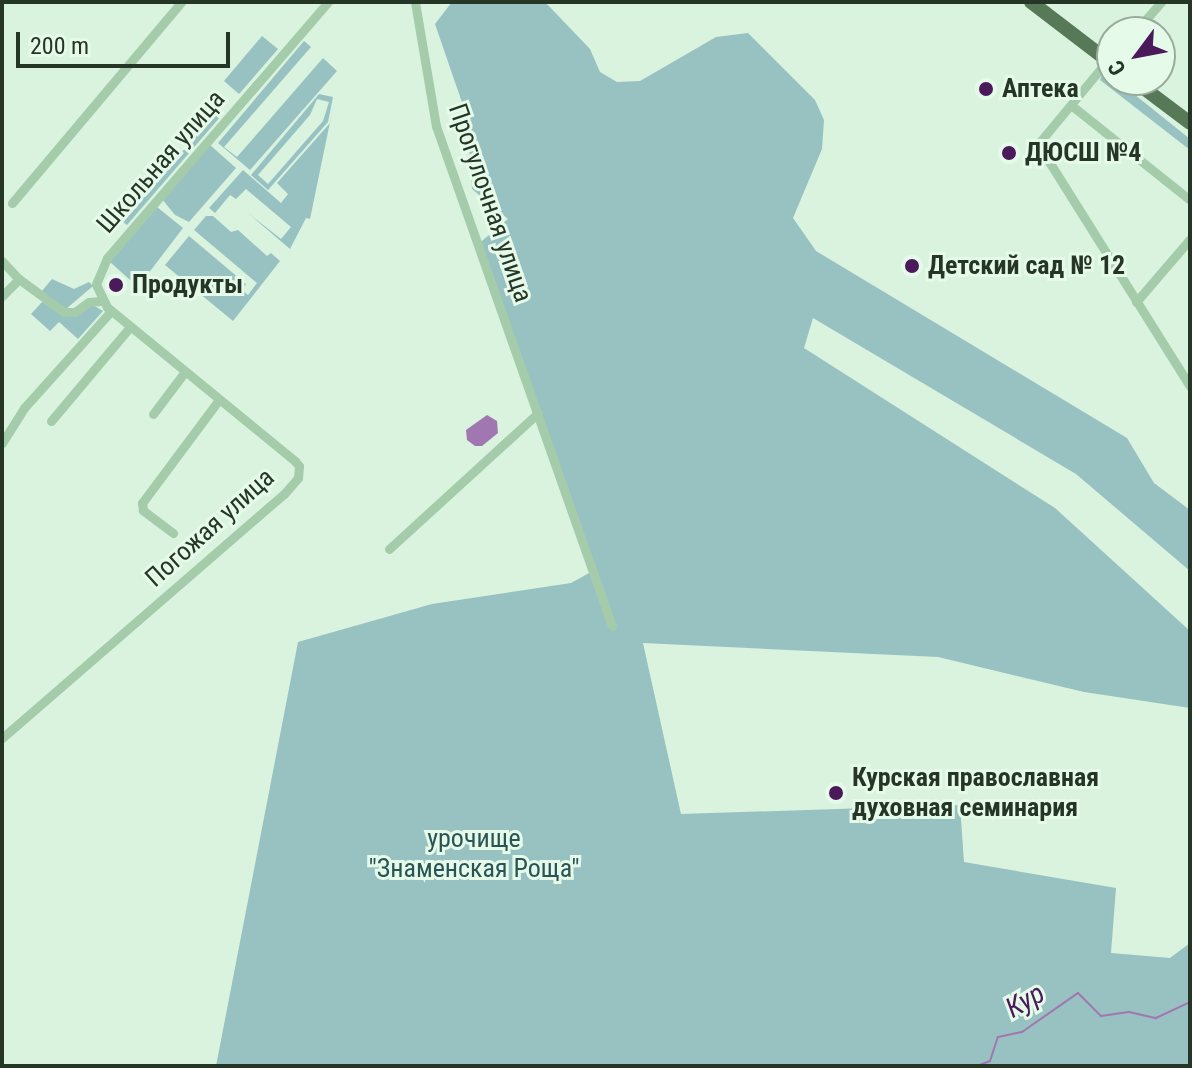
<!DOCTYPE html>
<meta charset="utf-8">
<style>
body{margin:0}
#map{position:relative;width:1192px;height:1068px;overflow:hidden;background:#d9f3df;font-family:"Roboto Condensed",sans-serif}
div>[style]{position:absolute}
.green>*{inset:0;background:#98c1c2}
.water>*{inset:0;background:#a177b1}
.stream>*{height:2px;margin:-1px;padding:0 1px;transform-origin:1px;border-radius:1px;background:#a177b1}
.minor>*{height:9px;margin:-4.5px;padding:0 4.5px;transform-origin:4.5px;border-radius:4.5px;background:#a4cbaa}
.primary>*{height:14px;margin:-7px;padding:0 7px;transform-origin:7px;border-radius:7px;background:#577957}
.dots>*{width:22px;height:22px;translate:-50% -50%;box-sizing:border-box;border:4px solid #e6faea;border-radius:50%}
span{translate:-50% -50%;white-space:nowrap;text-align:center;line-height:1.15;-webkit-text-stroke:6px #e6faea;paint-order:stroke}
.poi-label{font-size:26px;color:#263626;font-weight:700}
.left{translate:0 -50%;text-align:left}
.street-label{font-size:26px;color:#263626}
.park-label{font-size:26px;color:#295456}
.water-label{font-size:28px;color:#4a1a5a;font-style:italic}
.frame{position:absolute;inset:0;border:4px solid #263626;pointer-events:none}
.north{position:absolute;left:1096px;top:16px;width:80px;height:80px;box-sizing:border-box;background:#e6faea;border:2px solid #99ac9c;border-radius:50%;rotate:238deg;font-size:22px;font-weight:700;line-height:32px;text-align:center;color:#263626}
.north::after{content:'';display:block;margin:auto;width:28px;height:36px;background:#4a1a5a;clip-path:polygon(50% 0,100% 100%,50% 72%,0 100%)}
.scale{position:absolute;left:16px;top:32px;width:214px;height:36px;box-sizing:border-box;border:4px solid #263626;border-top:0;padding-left:10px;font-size:24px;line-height:28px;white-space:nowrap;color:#263626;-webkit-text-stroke:6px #e6faea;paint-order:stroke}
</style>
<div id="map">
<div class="green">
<div style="clip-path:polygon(452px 2px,545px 2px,590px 49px,600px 72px,617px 82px,640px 81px,716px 37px,748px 33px,815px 100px,824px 120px,822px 149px,793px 218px,816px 251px,1127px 438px,1154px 483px,1190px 510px,1190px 571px,1076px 474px,813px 318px,804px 348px,1055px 508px,1190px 631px,1190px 708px,1084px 692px,938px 657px,643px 643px,681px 814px,960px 805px,964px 862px,1116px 888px,1111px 953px,1170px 958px,1190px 943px,1190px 1066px,216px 1066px,298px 642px,432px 604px,571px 583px,591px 572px,476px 246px,508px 219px,472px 189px,467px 117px,435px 24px)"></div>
<div style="clip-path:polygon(262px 36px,278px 49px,239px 94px,224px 81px)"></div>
<div style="clip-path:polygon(304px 41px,311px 47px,224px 147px,237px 157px,323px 58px,337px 71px,250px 170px,218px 143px)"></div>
<div style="clip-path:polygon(1104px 70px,1190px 139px,1190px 150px,1100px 80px)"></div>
<div style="clip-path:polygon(evenodd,319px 94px,333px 97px,328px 122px,268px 190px,251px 175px,319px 94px,317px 99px,329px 102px,323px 121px,268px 184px,258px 175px,310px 115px,317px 99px)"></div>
<div style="clip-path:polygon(335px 98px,310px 219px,306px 218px,290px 249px,248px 213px,281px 239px,291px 227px,246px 189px,236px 199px,230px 195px,215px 213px,209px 208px,243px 170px,281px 203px,288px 194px,277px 183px,330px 123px)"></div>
<div style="clip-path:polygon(216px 112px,221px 116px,127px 225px,113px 214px,127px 197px,137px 205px)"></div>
<div style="clip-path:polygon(210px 145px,236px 168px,189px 222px,175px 215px,162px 199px)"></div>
<div style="clip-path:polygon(157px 207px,183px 228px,138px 287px,110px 262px)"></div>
<div style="clip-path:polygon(206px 216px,213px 216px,231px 232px,238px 230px,267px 256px,271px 253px,280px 261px,233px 321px,165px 265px,189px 236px,246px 284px,242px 290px,248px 295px,257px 283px,194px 230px)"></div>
<div style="clip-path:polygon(52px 279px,74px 289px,89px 282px,93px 286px,66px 309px,41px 292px)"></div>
<div style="clip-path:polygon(42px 302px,70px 316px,80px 315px,91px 304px,103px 311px,78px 339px,59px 322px,50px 331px,31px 314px)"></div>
</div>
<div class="water">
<div style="clip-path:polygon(487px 415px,497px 421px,498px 433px,482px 446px,475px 446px,467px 440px,466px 430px)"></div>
</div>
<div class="stream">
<div style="left:977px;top:1066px;width:14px;rotate:-21deg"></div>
<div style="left:990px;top:1061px;width:25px;rotate:-72deg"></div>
<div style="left:998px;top:1037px;width:25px;rotate:-12deg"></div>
<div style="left:1022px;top:1032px;width:68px;rotate:-34.9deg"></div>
<div style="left:1078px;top:993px;width:33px;rotate:45deg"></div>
<div style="left:1101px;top:1016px;width:28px;rotate:-8deg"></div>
<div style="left:1129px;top:1012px;width:28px;rotate:13deg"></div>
<div style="left:1156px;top:1018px;width:38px;rotate:-25deg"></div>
</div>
<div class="minor">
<div style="left:415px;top:2px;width:126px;rotate:80.4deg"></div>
<div style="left:436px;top:126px;width:530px;rotate:70.61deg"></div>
<div style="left:1135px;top:32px;width:40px;rotate:-49deg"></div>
<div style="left:1112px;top:55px;width:116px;rotate:129.7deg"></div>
<div style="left:1038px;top:144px;width:286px;rotate:57.9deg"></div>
<div style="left:1071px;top:105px;width:152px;rotate:38.6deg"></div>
<div style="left:12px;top:203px;width:263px;rotate:-49.9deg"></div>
<div style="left:2px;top:261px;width:25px;rotate:47deg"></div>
<div style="left:19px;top:279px;width:56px;rotate:36.3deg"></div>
<div style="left:64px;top:312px;width:11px"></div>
<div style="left:75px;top:312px;width:17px;rotate:-36deg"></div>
<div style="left:89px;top:302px;width:12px;rotate:-5deg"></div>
<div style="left:2px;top:296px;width:24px;rotate:-45deg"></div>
<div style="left:1136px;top:302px;width:83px;rotate:-49.4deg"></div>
<div style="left:153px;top:414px;width:51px;rotate:-52.9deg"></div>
<div style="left:51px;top:421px;width:123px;rotate:-50deg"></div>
<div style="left:2px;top:443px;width:41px;rotate:-57.8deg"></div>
<div style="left:24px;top:408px;width:130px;rotate:-48.1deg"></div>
<div style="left:173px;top:533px;width:38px;rotate:-143deg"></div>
<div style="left:143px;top:510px;width:7px;rotate:-98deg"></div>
<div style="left:142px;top:503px;width:127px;rotate:-53.3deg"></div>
<div style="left:389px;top:549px;width:202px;rotate:-42.4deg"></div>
<div style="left:2px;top:738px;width:373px;rotate:-40.9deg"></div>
<div style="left:284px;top:494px;width:21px;rotate:-49deg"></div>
<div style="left:298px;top:478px;width:12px;rotate:-85deg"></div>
<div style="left:299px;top:466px;width:6px;rotate:-129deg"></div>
<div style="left:295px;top:461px;width:243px;rotate:-140.7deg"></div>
<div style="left:107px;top:307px;width:25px;rotate:-116deg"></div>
<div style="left:96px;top:284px;width:28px;rotate:-67deg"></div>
<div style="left:107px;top:258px;width:338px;rotate:-49.2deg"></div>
</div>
<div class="primary">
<div style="left:1031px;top:2px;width:102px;rotate:37.4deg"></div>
<div style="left:1133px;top:80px;width:71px;rotate:37deg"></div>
</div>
<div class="dots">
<div style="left:986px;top:89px;background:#4a1a5a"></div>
<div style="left:1009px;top:153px;background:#4a1a5a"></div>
<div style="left:912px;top:266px;background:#4a1a5a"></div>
<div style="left:116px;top:285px;background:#4a1a5a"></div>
<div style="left:836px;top:793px;background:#4a1a5a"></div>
</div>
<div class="poi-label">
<span class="left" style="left:1002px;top:89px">Аптека</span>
<span class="left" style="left:1025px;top:153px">ДЮСШ №4</span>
<span class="left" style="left:928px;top:266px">Детский сад № 12</span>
<span class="left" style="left:132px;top:285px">Продукты</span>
<span class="left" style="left:852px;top:793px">Курская православная<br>духовная семинария</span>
</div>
<div class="street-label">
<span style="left:161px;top:162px;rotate:-49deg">Школьная улица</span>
<span style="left:490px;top:203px;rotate:71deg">Прогулочная улица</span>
<span style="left:210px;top:528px;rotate:-42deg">Погожая улица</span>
</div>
<div class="park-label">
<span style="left:474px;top:854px">урочище<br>"Знаменская Роща"</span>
</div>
<div class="water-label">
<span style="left:1025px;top:1001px;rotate:-30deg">Кур</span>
</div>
<div class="frame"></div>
<div class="north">С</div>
<div class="scale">200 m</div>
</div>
